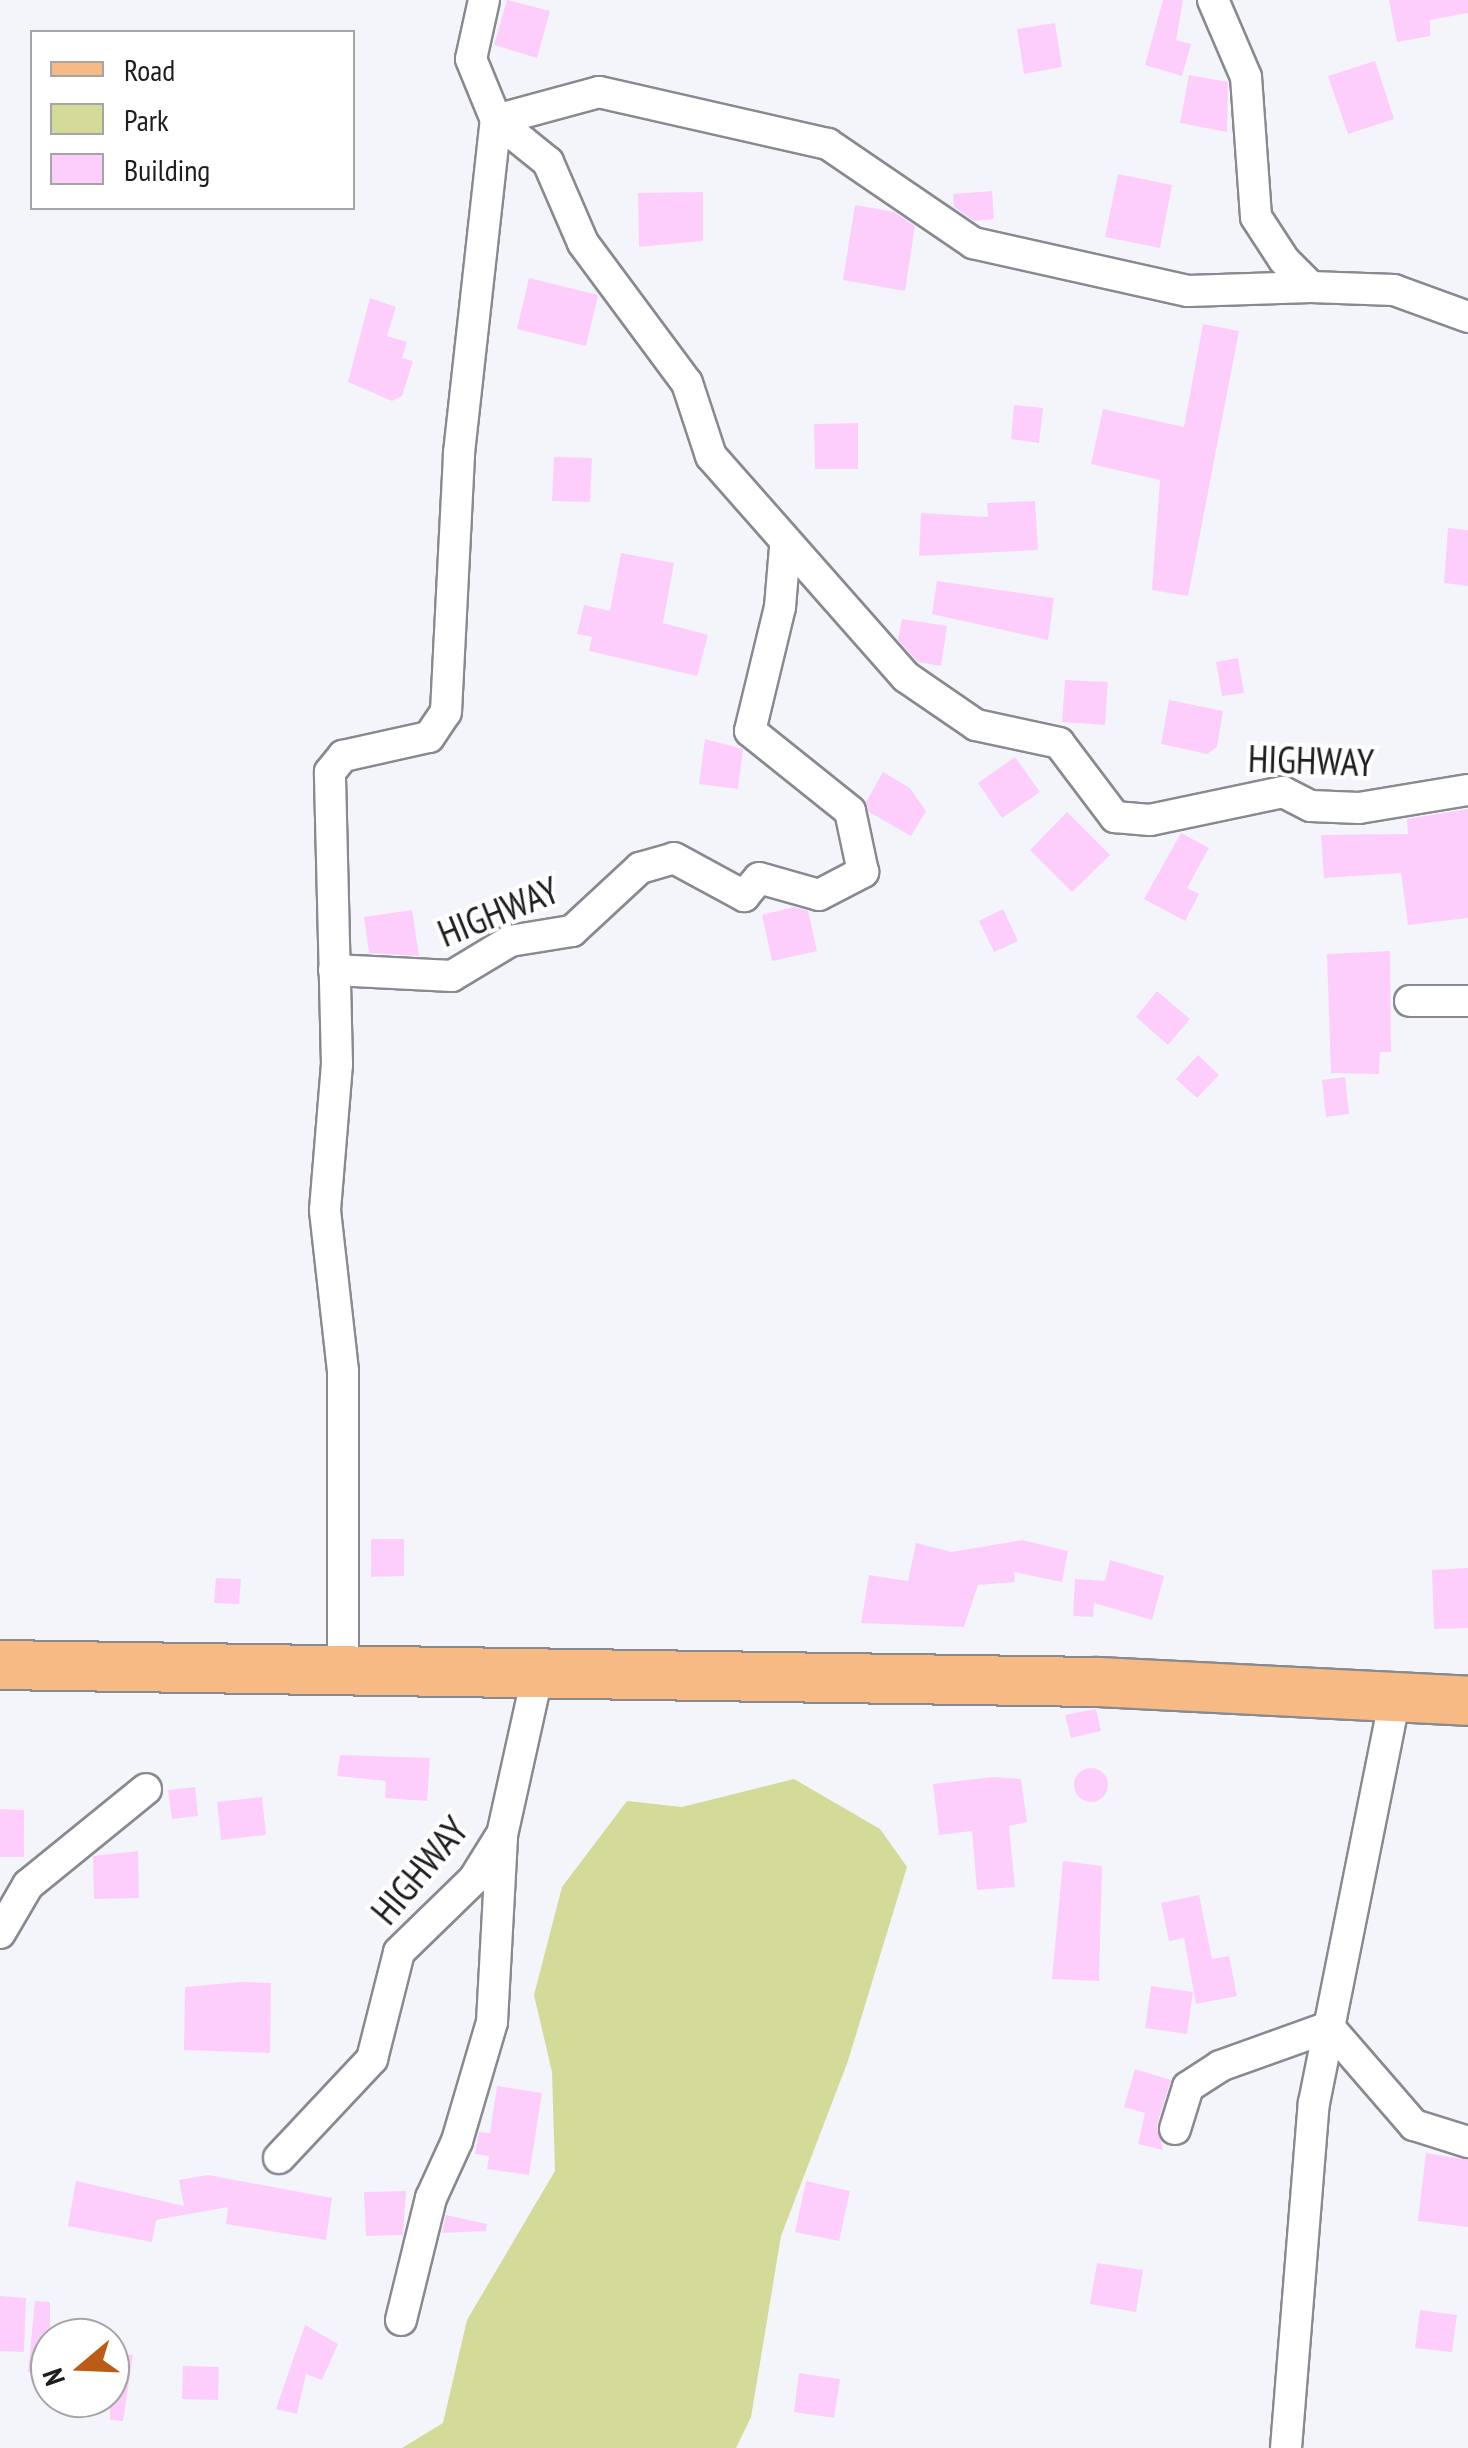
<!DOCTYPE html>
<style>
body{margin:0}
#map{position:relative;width:1468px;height:2448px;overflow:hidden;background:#f3f5fb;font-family:"PT Sans Narrow",sans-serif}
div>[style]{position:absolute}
.green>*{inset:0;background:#d4da98}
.building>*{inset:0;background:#fdcefb}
.round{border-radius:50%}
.roads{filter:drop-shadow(2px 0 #888a90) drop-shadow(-2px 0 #888a90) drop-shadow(0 2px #888a90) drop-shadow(0 -2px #888a90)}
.street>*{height:30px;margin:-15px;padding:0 15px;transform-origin:15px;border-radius:15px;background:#fff}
.primary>*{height:48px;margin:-24px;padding:0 24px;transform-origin:24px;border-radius:24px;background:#f8ba85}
span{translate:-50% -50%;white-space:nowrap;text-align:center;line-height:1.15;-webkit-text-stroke:8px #fff;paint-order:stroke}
.street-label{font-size:38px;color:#1d1d20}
.legend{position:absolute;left:30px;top:30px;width:325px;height:180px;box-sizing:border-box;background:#fff;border:2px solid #a5a5a6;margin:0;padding:12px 18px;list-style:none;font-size:30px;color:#1d1d20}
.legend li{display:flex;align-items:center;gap:20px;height:50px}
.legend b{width:50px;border:2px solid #a5a5a6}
.north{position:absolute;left:30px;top:2318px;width:100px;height:100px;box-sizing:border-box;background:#fff;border:2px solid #a5a5a6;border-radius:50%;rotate:251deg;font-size:28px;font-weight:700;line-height:40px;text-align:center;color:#1d1d20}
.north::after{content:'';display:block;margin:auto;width:35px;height:45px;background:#bb5b16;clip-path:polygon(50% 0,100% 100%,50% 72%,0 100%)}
</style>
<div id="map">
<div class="green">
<div style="clip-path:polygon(794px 1779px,880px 1829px,907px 1867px,848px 2061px,781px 2236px,751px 2417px,736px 2448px,402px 2448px,443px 2423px,467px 2320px,555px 2171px,552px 2072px,534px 1995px,562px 1887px,627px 1801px,682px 1807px)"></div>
</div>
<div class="building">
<div style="clip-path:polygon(507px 0,550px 11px,537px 58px,494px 45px)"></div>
<div style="clip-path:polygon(1163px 0,1183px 0,1176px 40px,1191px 44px,1182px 76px,1145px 65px)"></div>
<div style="clip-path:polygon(1389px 0,1468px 0,1468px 13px,1430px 20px,1430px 36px,1397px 42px)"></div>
<div style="clip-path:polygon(1055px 23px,1062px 67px,1024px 74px,1017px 29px)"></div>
<div style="clip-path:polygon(1375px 61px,1394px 119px,1348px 134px,1328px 76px)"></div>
<div style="clip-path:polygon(1189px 75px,1228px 82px,1227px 132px,1180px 123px)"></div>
<div style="clip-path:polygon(1118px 174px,1172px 185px,1160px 248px,1105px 237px)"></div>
<div style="clip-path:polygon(992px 191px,994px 219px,974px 221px,954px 207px,953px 194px)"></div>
<div style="clip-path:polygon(703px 192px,703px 241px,639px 247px,638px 193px)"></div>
<div style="clip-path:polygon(855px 205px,894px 212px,915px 226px,905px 291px,843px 280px)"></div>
<div style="clip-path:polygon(529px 278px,598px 295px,586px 346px,517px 329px)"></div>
<div style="clip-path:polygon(370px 298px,396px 307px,387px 336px,407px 342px,402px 358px,413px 361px,402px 396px,392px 401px,348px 382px)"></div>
<div style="clip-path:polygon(1203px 324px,1239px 331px,1188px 596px,1152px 590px,1160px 480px,1091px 464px,1103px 409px,1184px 427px)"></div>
<div style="clip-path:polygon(1014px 405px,1043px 408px,1039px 443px,1011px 439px)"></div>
<div style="clip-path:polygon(858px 423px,858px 469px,815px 469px,814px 424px)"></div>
<div style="clip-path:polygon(554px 457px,592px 458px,590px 502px,552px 501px)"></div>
<div style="clip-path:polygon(1035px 501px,1038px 550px,919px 556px,921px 513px,988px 517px,987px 503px)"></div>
<div style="clip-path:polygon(1448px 528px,1468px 530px,1468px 586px,1444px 583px)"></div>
<div style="clip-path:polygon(621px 553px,674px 563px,663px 623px,708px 635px,697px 676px,589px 651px,592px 637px,577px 634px,584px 605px,610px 611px)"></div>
<div style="clip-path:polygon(937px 581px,1054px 598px,1048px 640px,932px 614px)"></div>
<div style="clip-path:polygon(902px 619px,947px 626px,941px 666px,918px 662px,898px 640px)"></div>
<div style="clip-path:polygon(1238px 658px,1244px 693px,1222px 696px,1216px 662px)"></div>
<div style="clip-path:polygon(1065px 680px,1108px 682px,1105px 725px,1062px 722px)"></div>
<div style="clip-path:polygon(1169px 700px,1223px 711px,1217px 747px,1207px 754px,1161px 744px)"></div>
<div style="clip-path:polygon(705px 739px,743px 749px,738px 789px,699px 784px)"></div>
<div style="clip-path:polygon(1015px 757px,1040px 792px,1002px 818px,978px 783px)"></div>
<div style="clip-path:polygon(883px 772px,910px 788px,926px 811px,911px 836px,869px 812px,866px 802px)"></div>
<div style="clip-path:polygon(1468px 809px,1468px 918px,1408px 925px,1401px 873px,1324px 878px,1321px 835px,1408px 834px,1407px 819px)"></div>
<div style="clip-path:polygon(1067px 812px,1110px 855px,1072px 892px,1030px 850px)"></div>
<div style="clip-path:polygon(1181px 833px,1209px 848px,1187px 888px,1199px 894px,1185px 921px,1144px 899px)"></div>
<div style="clip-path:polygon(794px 907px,808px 911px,817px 951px,772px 961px,762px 915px)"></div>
<div style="clip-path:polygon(1003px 909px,1018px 941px,994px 952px,979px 921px)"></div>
<div style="clip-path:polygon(412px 910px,419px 956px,369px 953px,364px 917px)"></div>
<div style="clip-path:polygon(1390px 951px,1391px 1052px,1380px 1052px,1379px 1074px,1331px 1073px,1327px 954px)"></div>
<div style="clip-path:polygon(1157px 991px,1190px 1019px,1168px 1045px,1136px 1017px)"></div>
<div style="clip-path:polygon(1198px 1055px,1219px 1075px,1197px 1098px,1176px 1079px)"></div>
<div style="clip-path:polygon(1345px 1077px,1349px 1114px,1326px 1117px,1322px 1080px)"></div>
<div style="clip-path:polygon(371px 1539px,404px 1539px,404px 1576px,371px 1577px)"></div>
<div style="clip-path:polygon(1022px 1540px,1068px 1551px,1062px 1582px,1014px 1572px,1015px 1582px,978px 1585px,964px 1627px,861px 1623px,869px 1575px,908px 1581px,916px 1543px,952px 1552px)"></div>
<div style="clip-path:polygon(1110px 1560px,1164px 1576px,1152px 1620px,1094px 1603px,1093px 1617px,1073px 1616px,1075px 1579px,1105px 1581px)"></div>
<div style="clip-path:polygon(1468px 1568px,1468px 1628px,1434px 1629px,1432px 1570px)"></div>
<div style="clip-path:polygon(216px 1578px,241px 1579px,239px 1604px,214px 1603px)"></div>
<div style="clip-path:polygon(1096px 1709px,1101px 1731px,1071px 1738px,1065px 1715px)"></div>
<div style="clip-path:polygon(340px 1755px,430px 1758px,427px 1801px,385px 1798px,386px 1781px,337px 1776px)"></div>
<div class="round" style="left:1074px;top:1768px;width:34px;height:34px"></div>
<div style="clip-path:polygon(993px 1777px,1021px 1779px,1027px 1822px,1009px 1826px,1015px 1887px,977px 1890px,972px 1831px,939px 1835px,933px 1784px)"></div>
<div style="clip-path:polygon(195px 1787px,198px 1816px,172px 1819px,168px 1790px)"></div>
<div style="clip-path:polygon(262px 1797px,266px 1835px,221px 1840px,217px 1802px)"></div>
<div style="clip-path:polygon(0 1809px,24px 1810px,24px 1857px,0 1857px)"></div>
<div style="clip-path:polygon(138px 1851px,139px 1898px,94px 1899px,93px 1856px)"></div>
<div style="clip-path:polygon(1063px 1861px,1102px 1866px,1099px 1981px,1052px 1979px)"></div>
<div style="clip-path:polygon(1199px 1895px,1212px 1959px,1229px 1956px,1237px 1996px,1196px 2004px,1184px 1938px,1169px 1941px,1161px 1903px)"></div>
<div style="clip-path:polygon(241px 1982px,271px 1983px,270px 2053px,184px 2050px,185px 1987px)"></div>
<div style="clip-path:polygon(1151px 1986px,1193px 1992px,1187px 2034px,1145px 2028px)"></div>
<div style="clip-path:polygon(1135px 2069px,1171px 2080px,1157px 2124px,1163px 2150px,1138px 2144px,1145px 2113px,1124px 2107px)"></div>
<div style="clip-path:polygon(497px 2086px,542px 2093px,529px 2175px,487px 2169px,489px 2156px,475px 2154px,479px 2132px,490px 2133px)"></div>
<div style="clip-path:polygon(1426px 2153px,1468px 2160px,1468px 2227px,1418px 2221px)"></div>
<div style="clip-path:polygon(208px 2175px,332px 2198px,326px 2240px,226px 2224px,228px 2207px,156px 2220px,152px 2242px,68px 2226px,76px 2181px,184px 2206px,179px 2180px)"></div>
<div style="clip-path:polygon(806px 2181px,850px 2191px,839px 2241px,795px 2232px)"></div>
<div style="clip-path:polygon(406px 2191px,403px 2235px,366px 2236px,364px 2192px)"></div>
<div style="clip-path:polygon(446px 2215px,487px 2224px,486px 2231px,442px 2233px)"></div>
<div style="clip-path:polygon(1097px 2263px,1143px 2270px,1136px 2312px,1090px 2304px)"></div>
<div style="clip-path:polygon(0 2296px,26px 2298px,24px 2352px,0 2351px)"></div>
<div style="clip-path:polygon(35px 2301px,50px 2302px,50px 2374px,28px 2372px)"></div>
<div style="clip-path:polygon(1420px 2310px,1457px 2315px,1452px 2352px,1415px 2348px)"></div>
<div style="clip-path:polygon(305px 2325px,338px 2344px,322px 2380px,306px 2374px,297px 2414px,276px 2409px)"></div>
<div style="clip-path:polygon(110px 2352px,133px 2355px,123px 2421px,110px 2420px)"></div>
<div style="clip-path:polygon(183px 2366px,219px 2367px,218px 2400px,182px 2399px)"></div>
<div style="clip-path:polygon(799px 2373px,840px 2379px,834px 2418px,794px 2412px)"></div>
</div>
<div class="roads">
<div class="street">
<div style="left:484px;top:0;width:60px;rotate:102.4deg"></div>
<div style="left:471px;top:59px;width:66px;rotate:67.7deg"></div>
<div style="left:496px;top:120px;width:67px;rotate:38.9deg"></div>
<div style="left:548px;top:162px;width:88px;rotate:66.6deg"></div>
<div style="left:583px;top:243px;width:174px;rotate:53.4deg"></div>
<div style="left:687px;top:383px;width:77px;rotate:71.8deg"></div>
<div style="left:711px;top:456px;width:295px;rotate:48.6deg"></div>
<div style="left:906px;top:677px;width:85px;rotate:34.4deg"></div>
<div style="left:976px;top:725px;width:85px;rotate:12.2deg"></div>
<div style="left:1059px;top:743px;width:93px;rotate:52.9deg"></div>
<div style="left:1115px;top:817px;width:35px;rotate:5deg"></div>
<div style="left:1150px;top:820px;width:136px;rotate:-11.9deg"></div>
<div style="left:1283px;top:792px;width:31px;rotate:27deg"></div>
<div style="left:1311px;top:806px;width:48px;rotate:2.4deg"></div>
<div style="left:1359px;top:808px;width:110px;rotate:-9.4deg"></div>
<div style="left:1213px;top:0;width:84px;rotate:66.8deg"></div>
<div style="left:1246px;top:77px;width:140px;rotate:85.9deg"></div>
<div style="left:1256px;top:217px;width:51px;rotate:56.9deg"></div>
<div style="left:1284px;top:260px;width:38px;rotate:45deg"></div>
<div style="left:1311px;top:287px;width:83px;rotate:2.1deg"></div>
<div style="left:1394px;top:290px;width:79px;rotate:20deg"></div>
<div style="left:334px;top:970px;width:118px;rotate:2.9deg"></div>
<div style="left:452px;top:976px;width:68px;rotate:-31.1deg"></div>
<div style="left:510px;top:941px;width:63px;rotate:-9.2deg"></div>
<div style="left:572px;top:931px;width:93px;rotate:-42.8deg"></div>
<div style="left:640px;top:868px;width:35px;rotate:-16deg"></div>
<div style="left:674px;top:858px;width:80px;rotate:28.5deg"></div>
<div style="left:744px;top:896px;width:23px;rotate:-50deg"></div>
<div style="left:759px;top:878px;width:62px;rotate:15.8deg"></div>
<div style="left:819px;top:895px;width:50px;rotate:-27.6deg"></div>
<div style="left:863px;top:872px;width:62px;rotate:-102deg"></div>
<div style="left:850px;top:811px;width:128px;rotate:-141.3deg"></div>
<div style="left:750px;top:731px;width:128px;rotate:-76.4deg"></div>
<div style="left:780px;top:607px;width:60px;rotate:-85.2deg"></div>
<div style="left:1410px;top:1001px;width:58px"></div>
<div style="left:343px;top:1673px;width:302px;rotate:-90deg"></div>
<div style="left:343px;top:1371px;width:162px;rotate:-96.4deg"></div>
<div style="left:325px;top:1210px;width:146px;rotate:-85.3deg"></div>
<div style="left:337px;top:1064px;width:292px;rotate:-91.4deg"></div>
<div style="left:330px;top:772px;width:21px;rotate:-51deg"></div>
<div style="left:343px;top:756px;width:88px;rotate:-12.5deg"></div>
<div style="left:429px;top:737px;width:30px;rotate:-56deg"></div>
<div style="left:446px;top:712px;width:259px;rotate:-87.1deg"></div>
<div style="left:459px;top:453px;width:335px;rotate:-83.7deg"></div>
<div style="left:496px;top:120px;width:107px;rotate:-15.2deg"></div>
<div style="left:599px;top:92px;width:235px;rotate:12.8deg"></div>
<div style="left:828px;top:144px;width:176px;rotate:34.3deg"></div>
<div style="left:973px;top:243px;width:220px;rotate:12.6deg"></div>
<div style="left:1188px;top:291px;width:123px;rotate:-1.9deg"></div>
<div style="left:0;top:1933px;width:56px;rotate:-59.7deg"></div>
<div style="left:28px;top:1885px;width:152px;rotate:-39.1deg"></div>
<div style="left:1175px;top:2129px;width:44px;rotate:-72.8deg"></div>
<div style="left:1188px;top:2087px;width:38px;rotate:-33deg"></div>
<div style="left:1220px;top:2066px;width:116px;rotate:-19.7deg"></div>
<div style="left:1329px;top:2027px;width:130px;rotate:49.1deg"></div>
<div style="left:1414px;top:2125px;width:57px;rotate:17.5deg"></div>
<div style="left:279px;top:2158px;width:136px;rotate:-46.8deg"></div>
<div style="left:372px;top:2059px;width:110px;rotate:-75.8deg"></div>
<div style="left:399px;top:1952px;width:105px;rotate:-44.2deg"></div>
<div style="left:474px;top:1879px;width:49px;rotate:-58.2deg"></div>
<div style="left:401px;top:2320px;width:126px;rotate:-76.2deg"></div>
<div style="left:431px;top:2198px;width:63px;rotate:-65.5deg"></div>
<div style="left:457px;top:2141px;width:124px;rotate:-73.6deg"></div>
<div style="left:492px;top:2022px;width:187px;rotate:-86.9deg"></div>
<div style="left:502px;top:1835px;width:167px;rotate:-77.5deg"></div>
<div style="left:1286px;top:2448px;width:346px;rotate:-85.4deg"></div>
<div style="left:1314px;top:2103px;width:418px;rotate:-78.7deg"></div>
</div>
<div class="primary">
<div style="left:0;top:1665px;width:1098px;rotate:0.89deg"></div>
<div style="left:1098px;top:1682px;width:370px;rotate:2.9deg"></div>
</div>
</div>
<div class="street-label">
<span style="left:1311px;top:760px;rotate:2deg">HIGHWAY</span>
<span style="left:498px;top:911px;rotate:-22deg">HIGHWAY</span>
<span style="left:419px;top:1870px;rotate:-50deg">HIGHWAY</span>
</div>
<ul class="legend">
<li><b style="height:12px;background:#f8ba85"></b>Road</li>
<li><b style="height:28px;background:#d4da98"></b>Park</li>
<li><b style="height:28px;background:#fdcefb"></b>Building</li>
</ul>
<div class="north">N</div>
</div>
